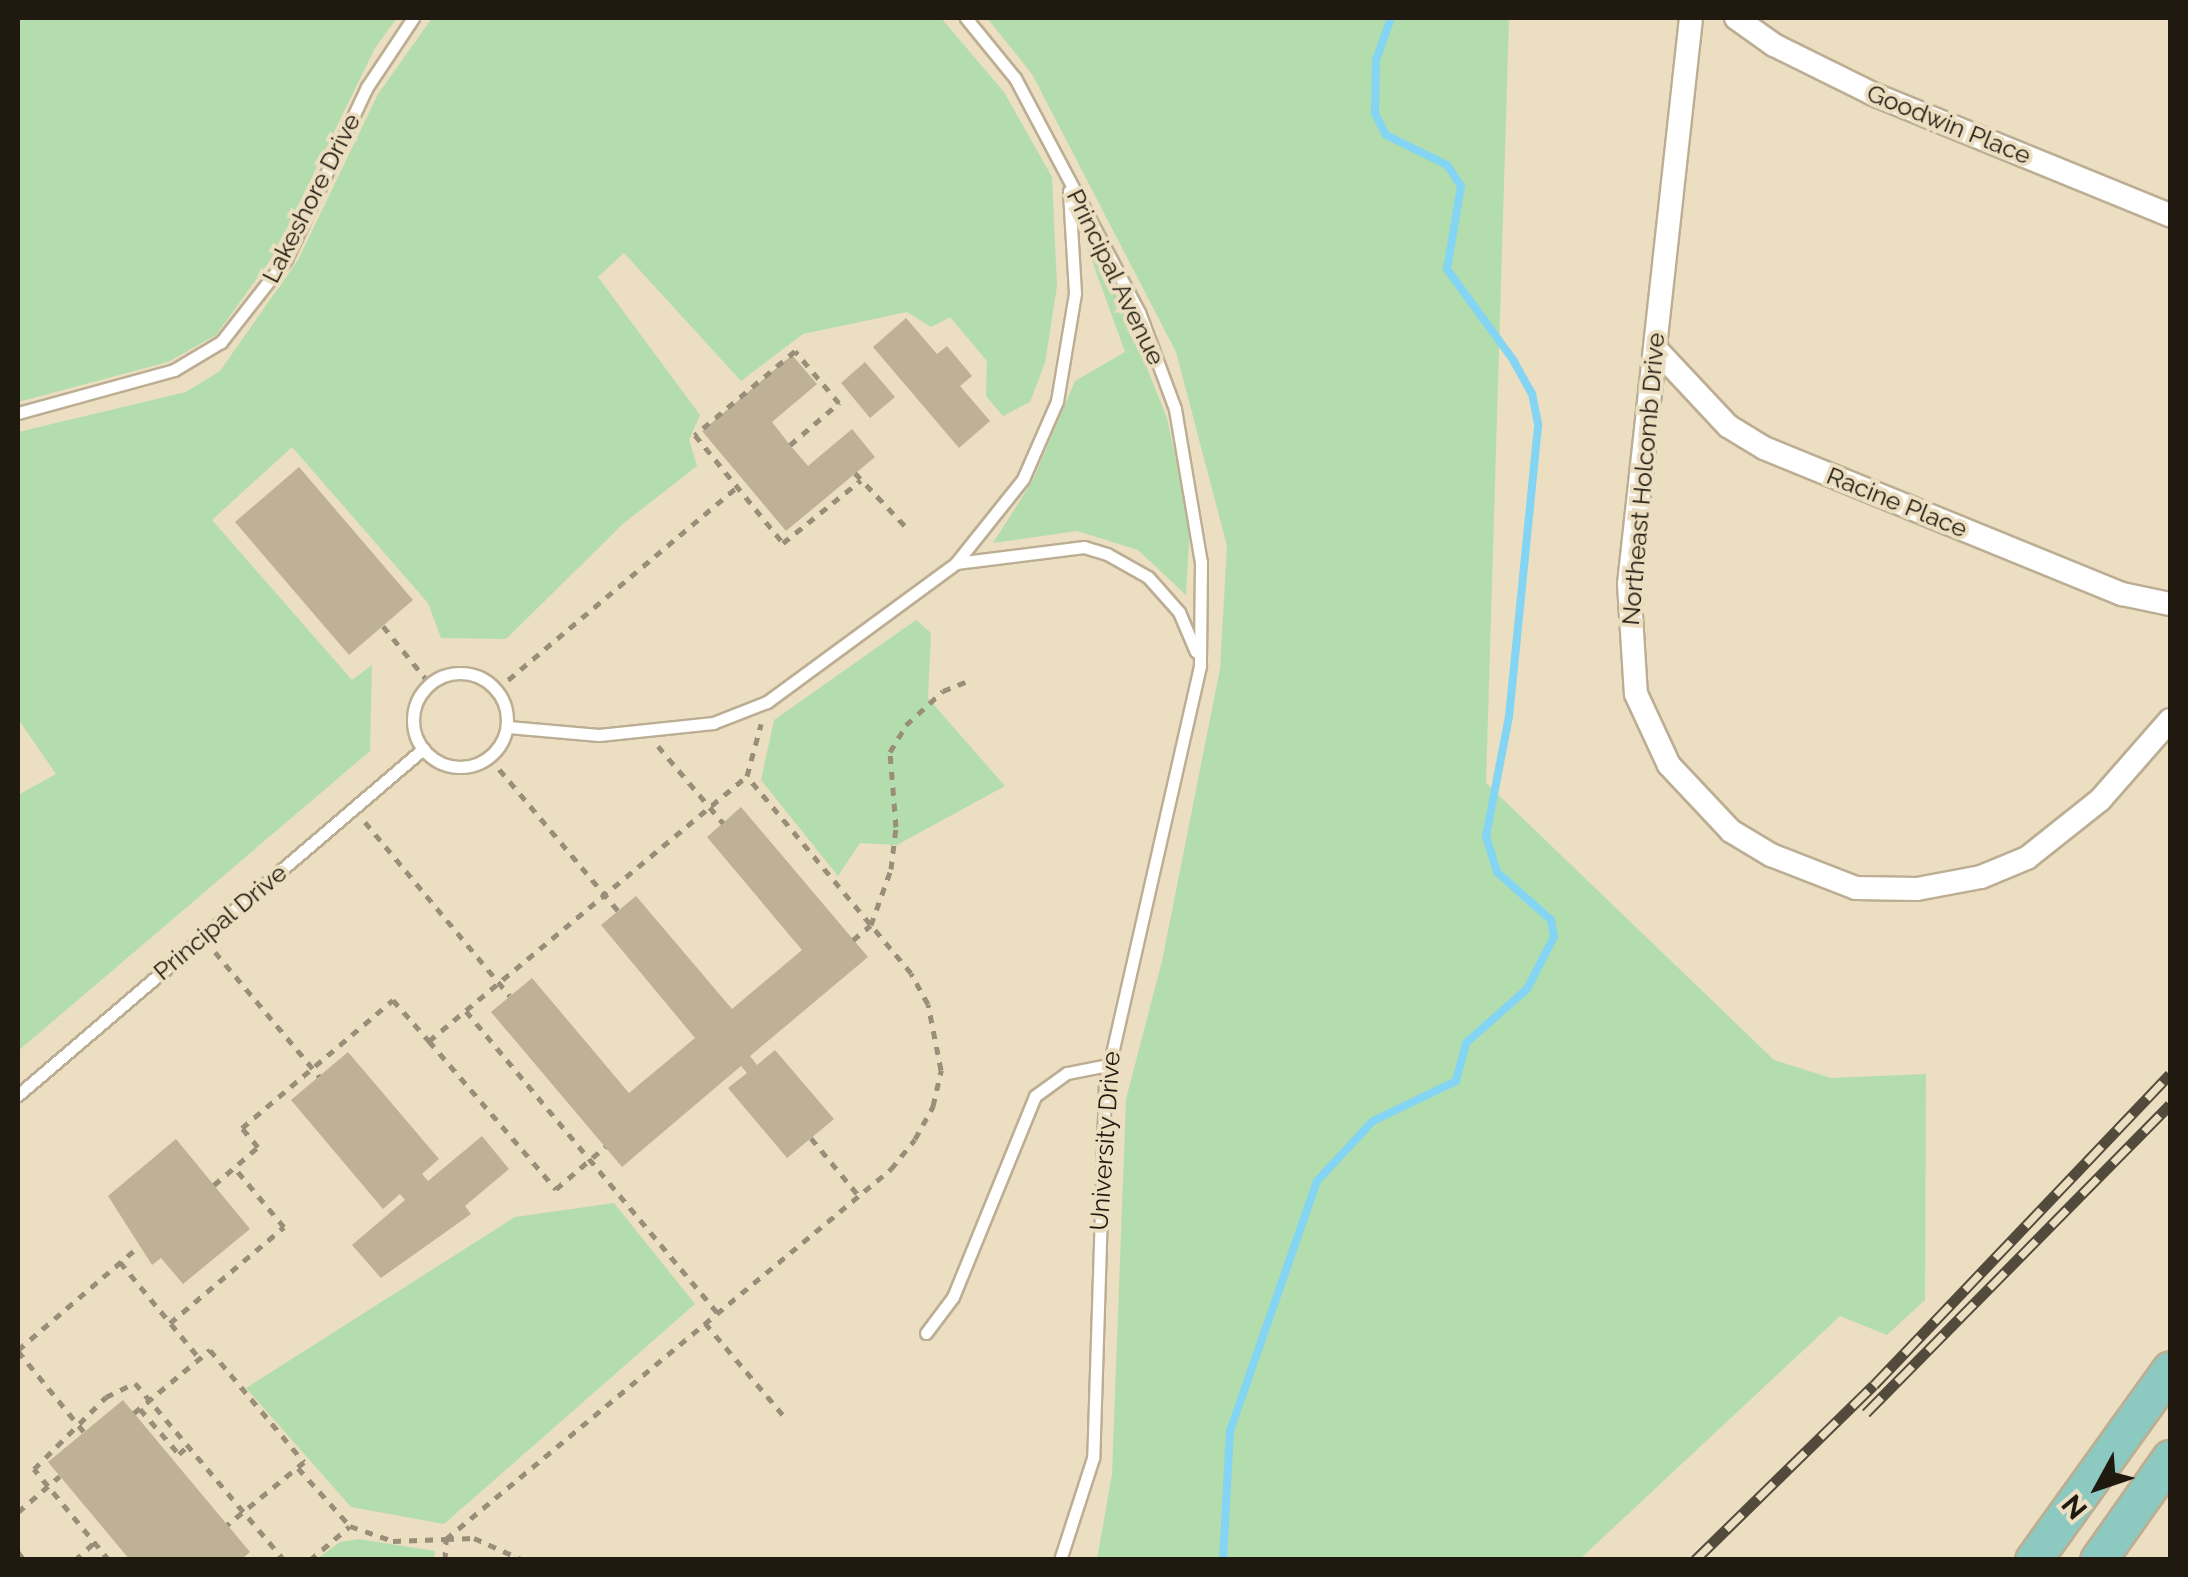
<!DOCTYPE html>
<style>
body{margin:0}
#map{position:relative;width:2188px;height:1577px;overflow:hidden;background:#ecdec1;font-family:Raleway,sans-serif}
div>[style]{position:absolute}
.green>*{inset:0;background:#b4ddad}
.stream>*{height:8px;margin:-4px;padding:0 4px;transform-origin:4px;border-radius:4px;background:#84d4f3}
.building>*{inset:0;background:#bfb195}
.path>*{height:5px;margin-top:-2.5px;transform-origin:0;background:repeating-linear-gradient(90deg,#998e79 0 8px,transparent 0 16px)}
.roads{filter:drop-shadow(2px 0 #bcae93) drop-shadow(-2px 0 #bcae93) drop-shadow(0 2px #bcae93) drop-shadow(0 -2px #bcae93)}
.service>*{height:11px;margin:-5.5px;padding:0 5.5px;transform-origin:5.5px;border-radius:5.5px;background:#fff}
.service>.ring{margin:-5.5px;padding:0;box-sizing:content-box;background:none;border:11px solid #fff;border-radius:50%}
.minor>*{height:22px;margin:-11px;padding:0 11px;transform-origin:11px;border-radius:11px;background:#fff}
.primary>*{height:35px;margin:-17.5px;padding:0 17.5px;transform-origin:17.5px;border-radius:17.5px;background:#8ccac1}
.rail>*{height:11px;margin-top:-5.5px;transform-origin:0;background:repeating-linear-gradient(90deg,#ecdec1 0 22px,#524a3b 0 44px);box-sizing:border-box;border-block:2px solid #524a3b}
span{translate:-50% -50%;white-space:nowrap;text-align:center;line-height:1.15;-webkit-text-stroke:8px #ecdec1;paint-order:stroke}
.street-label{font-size:25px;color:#1f190f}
.frame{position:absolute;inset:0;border:20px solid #1f190f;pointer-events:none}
.north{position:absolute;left:2048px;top:1437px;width:100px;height:100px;-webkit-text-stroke:8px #ecdec1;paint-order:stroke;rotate:230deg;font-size:28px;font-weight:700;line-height:40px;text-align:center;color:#1f190f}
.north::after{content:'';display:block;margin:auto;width:35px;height:45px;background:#1f190f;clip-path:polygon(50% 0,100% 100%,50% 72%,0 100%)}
</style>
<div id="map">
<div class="green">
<div style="clip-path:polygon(18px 18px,397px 18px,375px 48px,274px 255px,216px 335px,168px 362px,18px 402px)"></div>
<div style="clip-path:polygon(432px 18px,941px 18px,1004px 92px,1052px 177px,1057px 286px,1045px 363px,1030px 402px,1003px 416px,986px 396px,987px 361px,950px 317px,931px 327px,907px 312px,803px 334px,741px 381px,624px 253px,598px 277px,700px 415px,689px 440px,697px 466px,624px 523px,506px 639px,441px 638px,428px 603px,292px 447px,212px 520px,352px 680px,372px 665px,370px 751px,18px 1051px,18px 795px,56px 774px,18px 719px,18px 432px,186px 392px,220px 371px,298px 260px,378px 94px)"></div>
<div style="clip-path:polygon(987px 18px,1509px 18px,1486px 783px,1774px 1060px,1831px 1078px,1926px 1074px,1925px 1300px,1887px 1335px,1840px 1316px,1580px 1559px,1097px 1559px,1112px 1474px,1126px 1099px,1162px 961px,1220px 669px,1227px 546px,1176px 352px,1032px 74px)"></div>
<div style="clip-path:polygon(1087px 247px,1105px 263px,1167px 418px,1190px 525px,1186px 595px,1138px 550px,1077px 531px,993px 543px,1033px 480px,1075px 381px,1125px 352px)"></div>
<div style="clip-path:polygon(916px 620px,931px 633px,928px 698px,1005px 786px,897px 845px,860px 843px,838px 876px,761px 780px,774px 720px)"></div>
<div style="clip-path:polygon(614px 1203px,695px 1304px,444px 1524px,351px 1507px,246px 1388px,515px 1217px)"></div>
<div style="clip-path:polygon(359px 1539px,435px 1551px,434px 1559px,317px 1559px,340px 1542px)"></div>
</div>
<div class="stream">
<div style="left:1223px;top:1560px;width:129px;rotate:-86.9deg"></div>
<div style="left:1230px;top:1431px;width:265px;rotate:-70.8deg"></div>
<div style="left:1317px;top:1181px;width:82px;rotate:-47deg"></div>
<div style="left:1373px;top:1121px;width:92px;rotate:-25.7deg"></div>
<div style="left:1456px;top:1081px;width:39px;rotate:-75deg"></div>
<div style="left:1466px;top:1043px;width:81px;rotate:-41.5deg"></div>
<div style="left:1527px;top:989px;width:59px;rotate:-62.6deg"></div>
<div style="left:1554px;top:937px;width:17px;rotate:-100deg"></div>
<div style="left:1551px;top:920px;width:72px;rotate:-138.4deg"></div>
<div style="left:1497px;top:872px;width:38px;rotate:-107deg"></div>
<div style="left:1486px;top:836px;width:121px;rotate:-79.1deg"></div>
<div style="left:1509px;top:717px;width:294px;rotate:-84.3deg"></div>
<div style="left:1538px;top:424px;width:31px;rotate:-101deg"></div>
<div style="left:1532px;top:394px;width:38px;rotate:-119deg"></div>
<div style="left:1514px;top:361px;width:114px;rotate:-126.1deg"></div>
<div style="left:1447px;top:269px;width:84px;rotate:-80.4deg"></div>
<div style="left:1461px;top:186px;width:25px;rotate:-124deg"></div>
<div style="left:1447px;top:165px;width:68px;rotate:-153.8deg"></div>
<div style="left:1386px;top:135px;width:25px;rotate:-117deg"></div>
<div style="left:1375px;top:113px;width:53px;rotate:-88.9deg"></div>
<div style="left:1376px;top:60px;width:45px;rotate:-70.3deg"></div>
</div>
<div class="building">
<div style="clip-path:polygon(906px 318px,937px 354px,947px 346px,972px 376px,960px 386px,990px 421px,959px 448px,873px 347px)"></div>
<div style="clip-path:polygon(792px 355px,817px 384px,772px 422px,790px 445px,808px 466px,852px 429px,875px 457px,786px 531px,702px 431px)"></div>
<div style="clip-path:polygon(865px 362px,895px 397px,870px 418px,841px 383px)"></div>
<div style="clip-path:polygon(299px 467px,413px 600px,349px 655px,235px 522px)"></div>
<div style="clip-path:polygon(741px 807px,868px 957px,750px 1056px,757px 1065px,775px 1050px,834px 1119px,787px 1158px,728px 1088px,747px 1073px,741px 1066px,622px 1167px,491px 1012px,532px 978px,629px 1093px,695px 1038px,601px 925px,636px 896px,732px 1009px,802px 950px,707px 837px)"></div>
<div style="clip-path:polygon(348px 1052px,439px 1159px,422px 1174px,428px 1181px,482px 1136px,509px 1169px,465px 1206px,471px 1214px,381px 1278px,352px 1245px,405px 1200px,400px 1194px,383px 1209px,291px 1100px)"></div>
<div style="clip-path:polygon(176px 1139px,250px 1229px,183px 1284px,161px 1258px,152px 1265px,108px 1196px)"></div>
<div style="clip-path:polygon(123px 1400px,250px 1552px,241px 1560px,130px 1560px,48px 1462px)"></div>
</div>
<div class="path">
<div style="left:790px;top:445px;width:65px;rotate:-40.6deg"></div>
<div style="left:839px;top:403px;width:68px;rotate:-130.2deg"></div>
<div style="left:795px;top:351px;width:131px;rotate:140deg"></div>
<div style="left:695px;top:435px;width:139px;rotate:50.8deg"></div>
<div style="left:783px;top:543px;width:100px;rotate:-38.9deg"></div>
<div style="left:855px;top:473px;width:77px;rotate:46.6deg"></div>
<div style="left:383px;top:626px;width:75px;rotate:51deg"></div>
<div style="left:496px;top:690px;width:315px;rotate:-40.1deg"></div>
<div style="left:658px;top:746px;width:101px;rotate:49.8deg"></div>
<div style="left:489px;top:757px;width:201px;rotate:50deg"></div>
<div style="left:365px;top:822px;width:226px;rotate:50.2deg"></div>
<div style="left:853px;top:940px;width:23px;rotate:-40deg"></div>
<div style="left:871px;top:925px;width:59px;rotate:-70.3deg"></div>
<div style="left:891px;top:869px;width:42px;rotate:-83.2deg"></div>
<div style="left:896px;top:827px;width:75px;rotate:-94.6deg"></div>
<div style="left:890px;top:752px;width:31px;rotate:-59deg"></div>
<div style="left:906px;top:725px;width:50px;rotate:-42.6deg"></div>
<div style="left:943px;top:691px;width:29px;rotate:-22deg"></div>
<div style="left:215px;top:952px;width:162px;rotate:50deg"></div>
<div style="left:466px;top:1011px;width:393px;rotate:50.2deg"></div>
<div style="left:429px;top:1041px;width:195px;rotate:49.4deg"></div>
<div style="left:556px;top:1189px;width:65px;rotate:-40.6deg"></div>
<div style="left:811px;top:1138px;width:75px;rotate:50.4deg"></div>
<div style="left:214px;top:1185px;width:58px;rotate:-40.8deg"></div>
<div style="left:258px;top:1147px;width:25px;rotate:-130deg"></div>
<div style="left:242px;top:1128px;width:198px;rotate:-40.3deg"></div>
<div style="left:393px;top:1000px;width:55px;rotate:48.7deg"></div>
<div style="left:429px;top:1041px;width:414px;rotate:-39.8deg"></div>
<div style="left:747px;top:776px;width:54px;rotate:-74.9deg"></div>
<div style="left:120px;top:1262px;width:124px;rotate:50.5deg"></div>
<div style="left:170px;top:1323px;width:149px;rotate:-40.1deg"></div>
<div style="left:284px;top:1227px;width:78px;rotate:-129.8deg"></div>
<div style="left:705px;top:1323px;width:122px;rotate:49.7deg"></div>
<div style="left:18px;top:1350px;width:158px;rotate:-40.6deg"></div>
<div style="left:18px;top:1351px;width:104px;rotate:50.8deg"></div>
<div style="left:140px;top:1409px;width:60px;rotate:49.1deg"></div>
<div style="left:179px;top:1454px;width:12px;rotate:-42deg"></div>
<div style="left:134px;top:1413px;width:99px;rotate:-39.7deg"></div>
<div style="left:210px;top:1350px;width:146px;rotate:50deg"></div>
<div style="left:304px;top:1462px;width:99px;rotate:140.7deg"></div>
<div style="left:298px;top:1468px;width:78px;rotate:48.1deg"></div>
<div style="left:350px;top:1526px;width:46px;rotate:19.2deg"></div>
<div style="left:393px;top:1541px;width:53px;rotate:-2.2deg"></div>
<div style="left:446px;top:1539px;width:579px;rotate:-39.74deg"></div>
<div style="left:891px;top:1169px;width:38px;rotate:-51deg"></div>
<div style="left:915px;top:1139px;width:38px;rotate:-61deg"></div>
<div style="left:933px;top:1106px;width:37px;rotate:-77deg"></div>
<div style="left:941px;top:1070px;width:67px;rotate:-101.1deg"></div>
<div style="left:928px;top:1004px;width:35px;rotate:-119deg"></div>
<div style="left:911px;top:973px;width:256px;rotate:-129.8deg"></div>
<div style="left:18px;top:1512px;width:55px;rotate:-40.6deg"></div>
<div style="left:18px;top:1552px;width:10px;rotate:53deg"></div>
<div style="left:75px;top:1560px;width:27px;rotate:-42deg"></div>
<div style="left:109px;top:1560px;width:118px;rotate:-129.5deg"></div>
<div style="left:34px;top:1469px;width:102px;rotate:-45deg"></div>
<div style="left:106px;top:1397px;width:32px;rotate:-26deg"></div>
<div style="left:135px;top:1383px;width:231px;rotate:49.9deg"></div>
<div style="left:310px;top:1560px;width:52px;rotate:-40.4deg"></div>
<div style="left:445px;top:1560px;width:21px;rotate:-87deg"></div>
<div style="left:446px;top:1539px;width:28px;rotate:-2deg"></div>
<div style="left:474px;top:1538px;width:54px;rotate:24.2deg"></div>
</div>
<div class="roads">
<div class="service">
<div style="left:966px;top:18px;width:77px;rotate:50.8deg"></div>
<div style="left:1015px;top:78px;width:265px;rotate:62.1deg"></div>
<div style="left:1139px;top:312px;width:103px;rotate:69.6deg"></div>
<div style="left:1175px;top:409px;width:155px;rotate:80.4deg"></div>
<div style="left:1201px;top:562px;width:104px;rotate:90.6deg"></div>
<div style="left:1200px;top:666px;width:429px;rotate:102.8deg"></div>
<div style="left:1105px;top:1084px;width:374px;rotate:91.8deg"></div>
<div style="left:1093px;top:1458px;width:107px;rotate:107.9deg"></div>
<div style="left:18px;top:413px;width:162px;rotate:-15.4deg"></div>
<div style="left:174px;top:370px;width:55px;rotate:-30.8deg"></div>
<div style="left:221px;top:342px;width:105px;rotate:-51.9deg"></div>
<div style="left:286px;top:259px;width:190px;rotate:-64.8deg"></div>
<div style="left:367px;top:87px;width:83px;rotate:-56.3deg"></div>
<div style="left:956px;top:563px;width:129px;rotate:-7.1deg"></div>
<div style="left:1084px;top:547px;width:24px;rotate:17deg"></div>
<div style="left:1107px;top:554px;width:47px;rotate:29.3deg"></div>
<div style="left:1148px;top:577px;width:47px;rotate:48.5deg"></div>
<div style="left:1179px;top:612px;width:43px;rotate:67deg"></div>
<div class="ring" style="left:413px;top:673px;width:83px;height:83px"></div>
<div style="left:508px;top:727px;width:91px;rotate:5deg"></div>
<div style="left:599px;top:735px;width:115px;rotate:-6deg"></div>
<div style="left:713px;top:723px;width:58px;rotate:-21.3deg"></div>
<div style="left:767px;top:702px;width:235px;rotate:-36.3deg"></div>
<div style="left:956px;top:563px;width:107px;rotate:-51.4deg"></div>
<div style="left:1023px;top:479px;width:85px;rotate:-66.4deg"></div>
<div style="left:1057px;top:401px;width:109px;rotate:-80.5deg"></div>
<div style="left:1075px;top:293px;width:102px;rotate:-93.4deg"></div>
<div style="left:18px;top:1095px;width:533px;rotate:-40.51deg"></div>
<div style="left:926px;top:1333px;width:45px;rotate:-53.1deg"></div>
<div style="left:953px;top:1297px;width:217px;rotate:-67.8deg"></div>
<div style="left:1035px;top:1096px;width:39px;rotate:-36deg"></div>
<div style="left:1067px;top:1073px;width:42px;rotate:-11deg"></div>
</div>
<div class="minor">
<div style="left:1691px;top:18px;width:569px;rotate:96.25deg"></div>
<div style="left:1629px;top:584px;width:110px;rotate:86.4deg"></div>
<div style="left:1636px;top:694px;width:78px;rotate:65.1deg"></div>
<div style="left:1669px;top:765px;width:91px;rotate:46.8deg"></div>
<div style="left:1731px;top:831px;width:47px;rotate:31deg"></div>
<div style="left:1771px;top:855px;width:91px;rotate:21.2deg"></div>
<div style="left:1856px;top:888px;width:61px;rotate:0.9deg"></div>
<div style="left:1917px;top:889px;width:65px;rotate:-10.6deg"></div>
<div style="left:1981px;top:877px;width:50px;rotate:-22.4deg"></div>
<div style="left:2027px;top:858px;width:93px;rotate:-38.5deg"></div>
<div style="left:2100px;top:800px;width:106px;rotate:-48.8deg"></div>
<div style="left:1736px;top:18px;width:47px;rotate:35.4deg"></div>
<div style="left:1774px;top:45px;width:110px;rotate:26.3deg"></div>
<div style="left:1873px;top:94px;width:321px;rotate:22.2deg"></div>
<div style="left:1655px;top:348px;width:107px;rotate:46.9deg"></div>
<div style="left:1728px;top:426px;width:42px;rotate:31.4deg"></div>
<div style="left:1764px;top:448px;width:387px;rotate:22.2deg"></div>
<div style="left:2122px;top:594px;width:49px;rotate:11.8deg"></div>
</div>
<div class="primary">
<div style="left:2033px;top:1560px;width:235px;rotate:-54.3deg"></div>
<div style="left:2098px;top:1560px;width:125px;rotate:-54.8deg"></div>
</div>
</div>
<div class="rail">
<div style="left:1866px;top:1413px;width:433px;rotate:-45.4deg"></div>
<div style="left:1695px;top:1560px;width:250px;rotate:-44.4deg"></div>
<div style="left:1874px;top:1385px;width:429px;rotate:-46.4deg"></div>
</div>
<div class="street-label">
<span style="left:1949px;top:124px;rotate:22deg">Goodwin Place</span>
<span style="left:311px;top:198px;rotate:-63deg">Lakeshore Drive</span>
<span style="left:1116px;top:277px;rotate:64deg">Principal Avenue</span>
<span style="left:1643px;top:479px;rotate:-85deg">Northeast Holcomb Drive</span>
<span style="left:1897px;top:502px;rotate:22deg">Racine Place</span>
<span style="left:220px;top:922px;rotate:-40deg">Principal Drive</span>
<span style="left:1105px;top:1141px;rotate:-86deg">University Drive</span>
</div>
<div class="frame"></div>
<div class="north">N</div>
</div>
